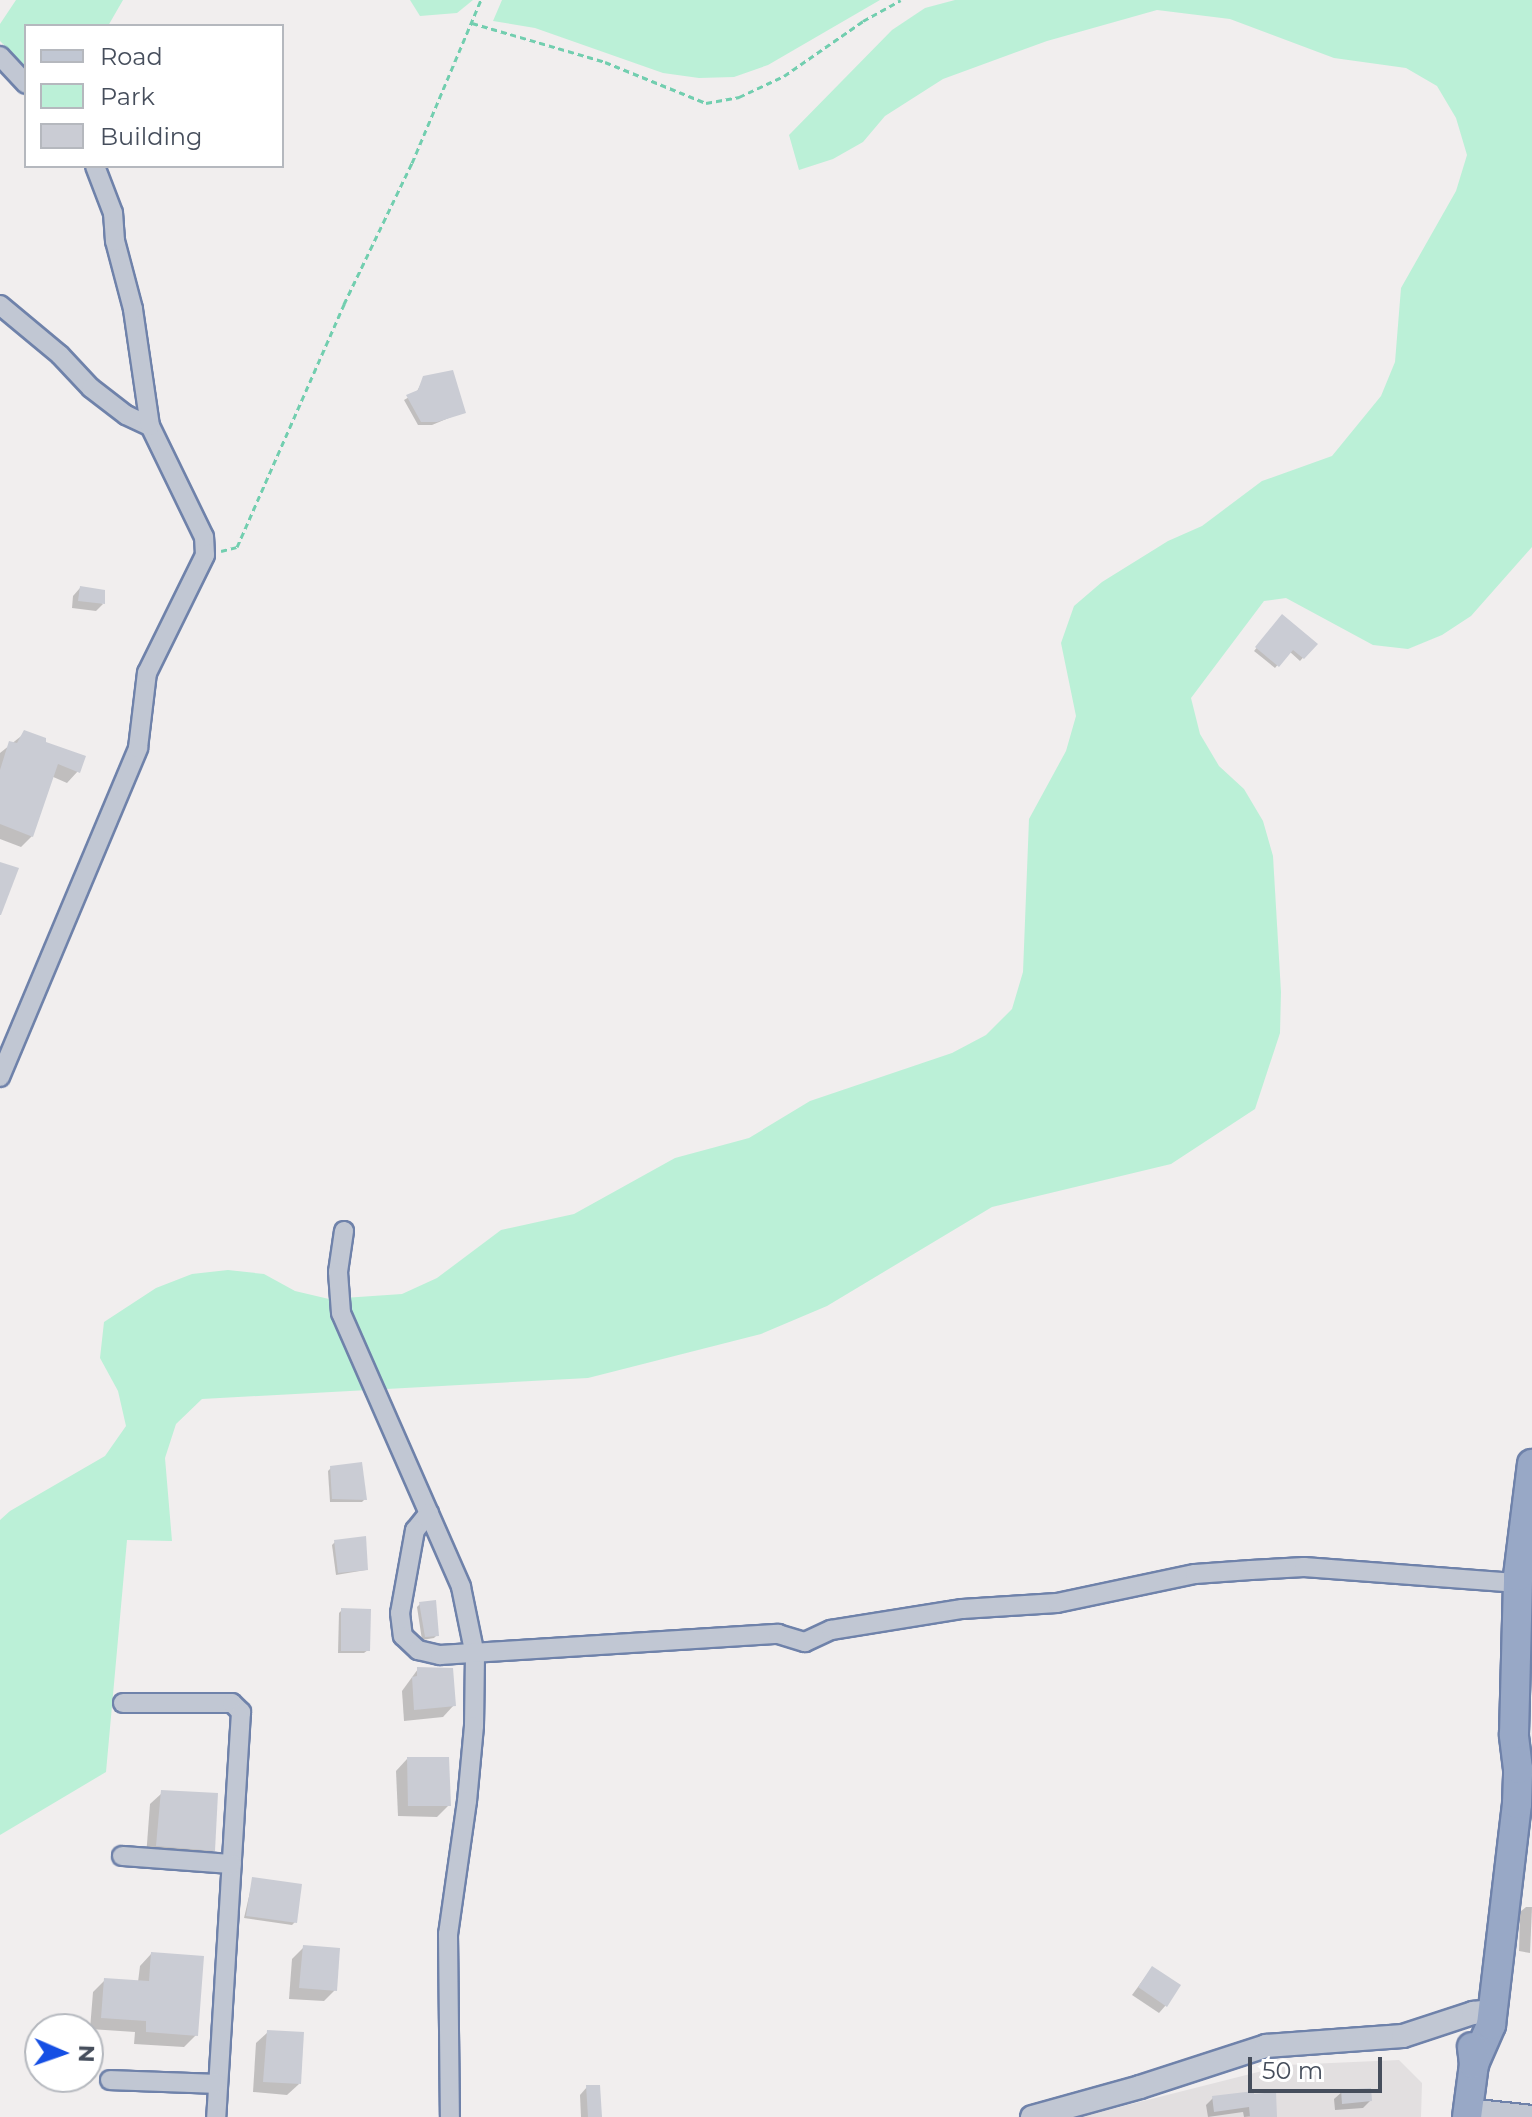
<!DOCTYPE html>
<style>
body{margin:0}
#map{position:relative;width:1532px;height:2117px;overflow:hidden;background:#f1eeee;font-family:Montserrat,sans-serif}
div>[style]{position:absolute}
.education>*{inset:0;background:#e2dfe0}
.green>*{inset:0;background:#bbf0d7}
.shadow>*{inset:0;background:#0003}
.building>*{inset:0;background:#caccd4}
.path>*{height:3px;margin-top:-1.5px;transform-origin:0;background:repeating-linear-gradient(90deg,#72ceaf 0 6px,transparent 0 10px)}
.roads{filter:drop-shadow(2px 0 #6f82aa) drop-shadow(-2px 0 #6f82aa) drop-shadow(0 2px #6f82aa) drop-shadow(0 -2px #6f82aa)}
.minor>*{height:18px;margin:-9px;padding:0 9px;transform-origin:9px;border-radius:9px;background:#c1c7d3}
.tertiary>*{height:22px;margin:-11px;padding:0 11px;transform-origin:11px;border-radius:11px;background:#c1c7d3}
.trunk>*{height:28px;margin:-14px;padding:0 14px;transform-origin:14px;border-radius:14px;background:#98a8c6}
span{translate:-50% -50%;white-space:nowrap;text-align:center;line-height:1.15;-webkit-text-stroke:6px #fff;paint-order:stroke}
.legend{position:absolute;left:24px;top:24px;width:260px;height:144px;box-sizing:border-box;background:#fff;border:2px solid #b5b8be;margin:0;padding:10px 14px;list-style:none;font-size:24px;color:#464e5c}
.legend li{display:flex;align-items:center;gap:16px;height:40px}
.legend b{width:40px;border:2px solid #b5b8be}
.north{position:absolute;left:24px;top:2013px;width:80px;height:80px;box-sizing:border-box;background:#fff;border:2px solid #b5b8be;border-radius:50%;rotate:92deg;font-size:22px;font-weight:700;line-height:32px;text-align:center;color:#464e5c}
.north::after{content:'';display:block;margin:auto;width:28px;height:36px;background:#154fe4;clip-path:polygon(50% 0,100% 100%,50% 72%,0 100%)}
.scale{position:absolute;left:1248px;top:2057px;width:134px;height:36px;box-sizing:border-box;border:4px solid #464e5c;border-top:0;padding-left:10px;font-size:24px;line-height:28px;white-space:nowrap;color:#464e5c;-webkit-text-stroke:6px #fff;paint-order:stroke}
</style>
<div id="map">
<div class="education">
<div style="clip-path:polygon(1399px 2060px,1422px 2083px,1421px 2117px,1080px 2117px,1286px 2065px)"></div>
</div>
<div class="green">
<div style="clip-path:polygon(16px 0,123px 0,108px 26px,26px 26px,26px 67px,0 41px,0 24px)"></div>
<div style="clip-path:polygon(410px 0,473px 0,457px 13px,420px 16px)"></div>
<div style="clip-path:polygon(502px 0,880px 0,768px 65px,734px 77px,699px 78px,663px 73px,535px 28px,493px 21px)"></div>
<div style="clip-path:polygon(955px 0,1532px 0,1532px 547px,1471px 616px,1442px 635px,1408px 649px,1373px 645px,1286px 598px,1264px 601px,1191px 698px,1200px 734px,1219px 766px,1244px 789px,1263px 821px,1273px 856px,1281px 992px,1280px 1033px,1255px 1109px,1171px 1164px,992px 1207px,827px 1306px,761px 1334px,588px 1378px,202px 1399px,176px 1424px,165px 1458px,172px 1541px,127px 1540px,106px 1772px,0 1835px,0 1520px,10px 1511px,105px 1456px,126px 1426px,118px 1391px,100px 1358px,104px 1322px,156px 1288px,192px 1274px,228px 1270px,264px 1274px,295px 1291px,329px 1299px,402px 1294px,437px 1278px,501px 1230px,574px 1214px,675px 1158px,749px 1138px,810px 1101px,952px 1053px,986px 1035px,1012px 1009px,1023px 972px,1029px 819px,1066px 751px,1076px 716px,1061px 643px,1074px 606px,1102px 582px,1168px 541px,1202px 526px,1262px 481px,1332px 456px,1381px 396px,1395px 362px,1401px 288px,1456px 191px,1467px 155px,1456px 118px,1437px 86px,1406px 68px,1334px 58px,1230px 19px,1157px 10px,1047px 41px,943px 79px,885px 116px,863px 142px,833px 159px,799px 170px,789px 135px,892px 30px,925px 8px)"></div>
</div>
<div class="shadow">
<div style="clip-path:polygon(424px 378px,463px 412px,432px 425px,418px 425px,404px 400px,416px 393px)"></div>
<div style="clip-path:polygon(80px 588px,103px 604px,96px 611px,72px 608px,73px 596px)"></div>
<div style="clip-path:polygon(1283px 617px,1315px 644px,1300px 661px,1289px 651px,1275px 668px,1254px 651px)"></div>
<div style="clip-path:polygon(25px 733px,78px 771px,67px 783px,51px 776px,32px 836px,21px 847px,0 839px,0 753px)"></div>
<div style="clip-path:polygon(331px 1468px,365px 1499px,362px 1502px,330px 1502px,328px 1471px)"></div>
<div style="clip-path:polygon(335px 1542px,366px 1570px,336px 1575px,332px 1545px)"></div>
<div style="clip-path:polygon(420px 1604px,437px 1635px,434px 1638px,422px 1640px,417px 1607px)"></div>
<div style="clip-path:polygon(342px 1610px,368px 1650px,364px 1653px,338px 1653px,339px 1613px)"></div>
<div style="clip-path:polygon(418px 1669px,454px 1705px,443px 1717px,404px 1721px,402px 1691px)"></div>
<div style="clip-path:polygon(407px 1759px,449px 1805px,437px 1817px,398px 1816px,396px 1771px)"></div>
<div style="clip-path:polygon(162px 1793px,214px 1850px,202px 1861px,146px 1857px,150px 1804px)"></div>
<div style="clip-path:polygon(253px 1879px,295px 1922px,292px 1925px,244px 1918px)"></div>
<div style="clip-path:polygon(1526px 1907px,1532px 1907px,1530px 1953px,1519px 1951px,1520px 1912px)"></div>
<div style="clip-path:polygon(304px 1947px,335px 1990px,324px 2001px,289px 1999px,292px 1959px)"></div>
<div style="clip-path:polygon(151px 1954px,196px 2035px,184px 2047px,134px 2044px,135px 2032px,90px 2029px,93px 1992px,105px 1980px,138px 1982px,140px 1966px)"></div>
<div style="clip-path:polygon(1152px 1968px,1166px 2005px,1159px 2013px,1132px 1995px)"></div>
<div style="clip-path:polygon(268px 2032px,299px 2084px,287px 2095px,253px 2092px,256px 2043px)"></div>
<div style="clip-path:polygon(587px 2087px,600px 2117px,581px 2117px,580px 2095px)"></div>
<div style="clip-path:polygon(1342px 2092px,1370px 2101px,1363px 2108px,1335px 2110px,1334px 2099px)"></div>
<div style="clip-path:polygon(1252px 2093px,1269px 2115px,1244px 2117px,1243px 2112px,1208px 2117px,1206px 2105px,1213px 2098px)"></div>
</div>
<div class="building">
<div style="clip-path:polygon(453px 370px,466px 413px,437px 422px,421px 422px,406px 395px,418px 390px,423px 376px)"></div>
<div style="clip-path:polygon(80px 586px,105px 590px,105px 604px,78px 601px)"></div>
<div style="clip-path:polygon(1282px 614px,1318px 644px,1304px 659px,1293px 650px,1279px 667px,1255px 647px)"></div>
<div style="clip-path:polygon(24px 730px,46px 738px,46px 742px,86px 756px,80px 773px,58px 764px,33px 837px,0 824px,0 770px,9px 741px,17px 743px)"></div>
<div style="clip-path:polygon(0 862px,19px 868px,1px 915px,0 915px)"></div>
<div style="clip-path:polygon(362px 1462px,367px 1500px,332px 1499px,330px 1466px)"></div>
<div style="clip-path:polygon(366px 1536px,368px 1570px,338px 1573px,334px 1540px)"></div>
<div style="clip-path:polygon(436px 1600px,439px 1636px,425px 1637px,419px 1602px)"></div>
<div style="clip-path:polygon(341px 1608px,371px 1609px,370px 1651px,341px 1651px)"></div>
<div style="clip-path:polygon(417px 1667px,453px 1668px,456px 1706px,414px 1710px,412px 1677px,417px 1676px)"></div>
<div style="clip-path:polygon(407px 1757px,449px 1757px,451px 1806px,408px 1806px)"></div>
<div style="clip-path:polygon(161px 1790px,218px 1793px,215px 1851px,156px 1846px)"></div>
<div style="clip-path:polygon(252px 1877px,302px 1884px,297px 1923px,246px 1916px)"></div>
<div style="clip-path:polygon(303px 1945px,340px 1948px,337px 1991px,299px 1988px)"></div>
<div style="clip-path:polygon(151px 1952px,204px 1956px,198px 2036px,146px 2032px,146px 2021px,101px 2018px,104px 1978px,149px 1981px)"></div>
<div style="clip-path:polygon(1152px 1966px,1181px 1985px,1167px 2007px,1138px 1987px)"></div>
<div style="clip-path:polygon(267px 2030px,304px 2032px,301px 2084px,263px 2082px)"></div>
<div style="clip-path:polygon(586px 2085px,600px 2085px,602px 2117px,588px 2117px)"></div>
<div style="clip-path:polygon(1371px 2088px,1372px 2101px,1342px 2104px,1341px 2090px)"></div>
<div style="clip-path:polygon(1254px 2091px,1254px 2094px,1276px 2092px,1277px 2117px,1250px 2117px,1249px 2107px,1214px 2112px,1212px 2096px)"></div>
</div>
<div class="path">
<div style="left:472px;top:23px;width:139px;rotate:16.3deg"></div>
<div style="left:605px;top:62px;width:109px;rotate:22.1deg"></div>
<div style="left:706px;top:103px;width:34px;rotate:-10deg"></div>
<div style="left:739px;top:97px;width:50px;rotate:-25deg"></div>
<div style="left:784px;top:76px;width:96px;rotate:-34.8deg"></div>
<div style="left:863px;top:21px;width:43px;rotate:-28.9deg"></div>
<div style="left:221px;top:551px;width:16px;rotate:-14deg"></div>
<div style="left:237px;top:547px;width:266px;rotate:-66.2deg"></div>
<div style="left:344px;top:304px;width:157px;rotate:-64.3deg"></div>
<div style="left:412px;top:163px;width:177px;rotate:-67.1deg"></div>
</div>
<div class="roads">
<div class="minor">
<div style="left:0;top:56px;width:38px;rotate:47deg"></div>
<div style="left:0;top:305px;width:78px;rotate:39.8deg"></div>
<div style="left:60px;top:355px;width:45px;rotate:46.8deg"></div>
<div style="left:91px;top:388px;width:44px;rotate:37.6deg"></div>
<div style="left:126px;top:415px;width:26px;rotate:25deg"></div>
<div style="left:0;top:1077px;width:357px;rotate:-67.2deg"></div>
<div style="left:138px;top:748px;width:76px;rotate:-83.2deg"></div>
<div style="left:147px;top:673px;width:131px;rotate:-63.8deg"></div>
<div style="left:205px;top:555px;width:18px;rotate:-93deg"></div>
<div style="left:204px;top:537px;width:123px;rotate:-115.9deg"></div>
<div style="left:150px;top:426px;width:118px;rotate:-98.3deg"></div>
<div style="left:133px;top:309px;width:70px;rotate:-104.8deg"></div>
<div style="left:115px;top:241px;width:28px;rotate:-94deg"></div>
<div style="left:113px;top:213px;width:50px;rotate:-111deg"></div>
<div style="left:344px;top:1231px;width:41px;rotate:98.3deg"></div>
<div style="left:338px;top:1272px;width:41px;rotate:85.8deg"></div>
<div style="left:341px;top:1313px;width:299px;rotate:66.3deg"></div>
<div style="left:461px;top:1587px;width:69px;rotate:78.4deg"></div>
<div style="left:475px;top:1655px;width:71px;rotate:90.8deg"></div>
<div style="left:474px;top:1726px;width:75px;rotate:95.3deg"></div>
<div style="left:467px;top:1801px;width:134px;rotate:98.1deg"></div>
<div style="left:448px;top:1934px;width:183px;rotate:89.4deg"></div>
<div style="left:429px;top:1513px;width:22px;rotate:129deg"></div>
<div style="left:415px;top:1530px;width:84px;rotate:100.2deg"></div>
<div style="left:400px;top:1613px;width:23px;rotate:83deg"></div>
<div style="left:403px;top:1636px;width:21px;rotate:43deg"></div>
<div style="left:418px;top:1650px;width:23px;rotate:13deg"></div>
<div style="left:440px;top:1655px;width:339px;rotate:-3.6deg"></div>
<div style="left:778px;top:1634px;width:28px;rotate:17deg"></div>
<div style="left:805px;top:1642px;width:29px;rotate:-25deg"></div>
<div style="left:831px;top:1630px;width:133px;rotate:-9.1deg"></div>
<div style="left:962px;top:1609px;width:95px;rotate:-3.6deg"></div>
<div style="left:1057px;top:1603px;width:141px;rotate:-11.9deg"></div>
<div style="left:1195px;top:1574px;width:56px;rotate:-4.1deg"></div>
<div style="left:1251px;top:1570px;width:53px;rotate:-3.2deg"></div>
<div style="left:1304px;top:1567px;width:215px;rotate:4.3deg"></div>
<div style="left:123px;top:1703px;width:109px"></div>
<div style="left:232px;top:1703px;width:13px;rotate:45deg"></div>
<div style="left:241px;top:1712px;width:406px;rotate:93.5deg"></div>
<div style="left:122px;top:1856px;width:110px;rotate:4.2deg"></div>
<div style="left:110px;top:2080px;width:107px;rotate:2.1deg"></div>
<div style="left:1467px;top:2108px;width:65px;rotate:6.1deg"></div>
</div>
<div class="tertiary">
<div style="left:1032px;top:2117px;width:112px;rotate:-15.5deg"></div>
<div style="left:1140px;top:2087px;width:133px;rotate:-18deg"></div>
<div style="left:1266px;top:2046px;width:137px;rotate:-4.2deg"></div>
<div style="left:1403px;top:2036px;width:74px;rotate:-18.2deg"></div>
<div style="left:1473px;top:2013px;width:20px;rotate:-6deg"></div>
</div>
<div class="trunk">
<div style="left:1474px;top:2064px;width:43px;rotate:-66.4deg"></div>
<div style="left:1491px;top:2025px;width:223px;rotate:-83.3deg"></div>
<div style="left:1517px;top:1804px;width:35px;rotate:-88deg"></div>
<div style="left:1518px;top:1769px;width:35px;rotate:-97deg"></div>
<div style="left:1514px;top:1734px;width:158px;rotate:-88.5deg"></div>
<div style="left:1518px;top:1576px;width:113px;rotate:-82.9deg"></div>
<div style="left:1467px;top:2117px;width:53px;rotate:-82.5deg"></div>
<div style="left:1474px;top:2064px;width:17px;rotate:-97deg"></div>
</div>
</div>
<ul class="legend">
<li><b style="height:10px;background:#c1c7d3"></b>Road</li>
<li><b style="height:22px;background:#bbf0d7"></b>Park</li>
<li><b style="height:22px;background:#caccd4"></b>Building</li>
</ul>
<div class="north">N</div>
<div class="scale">50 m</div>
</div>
